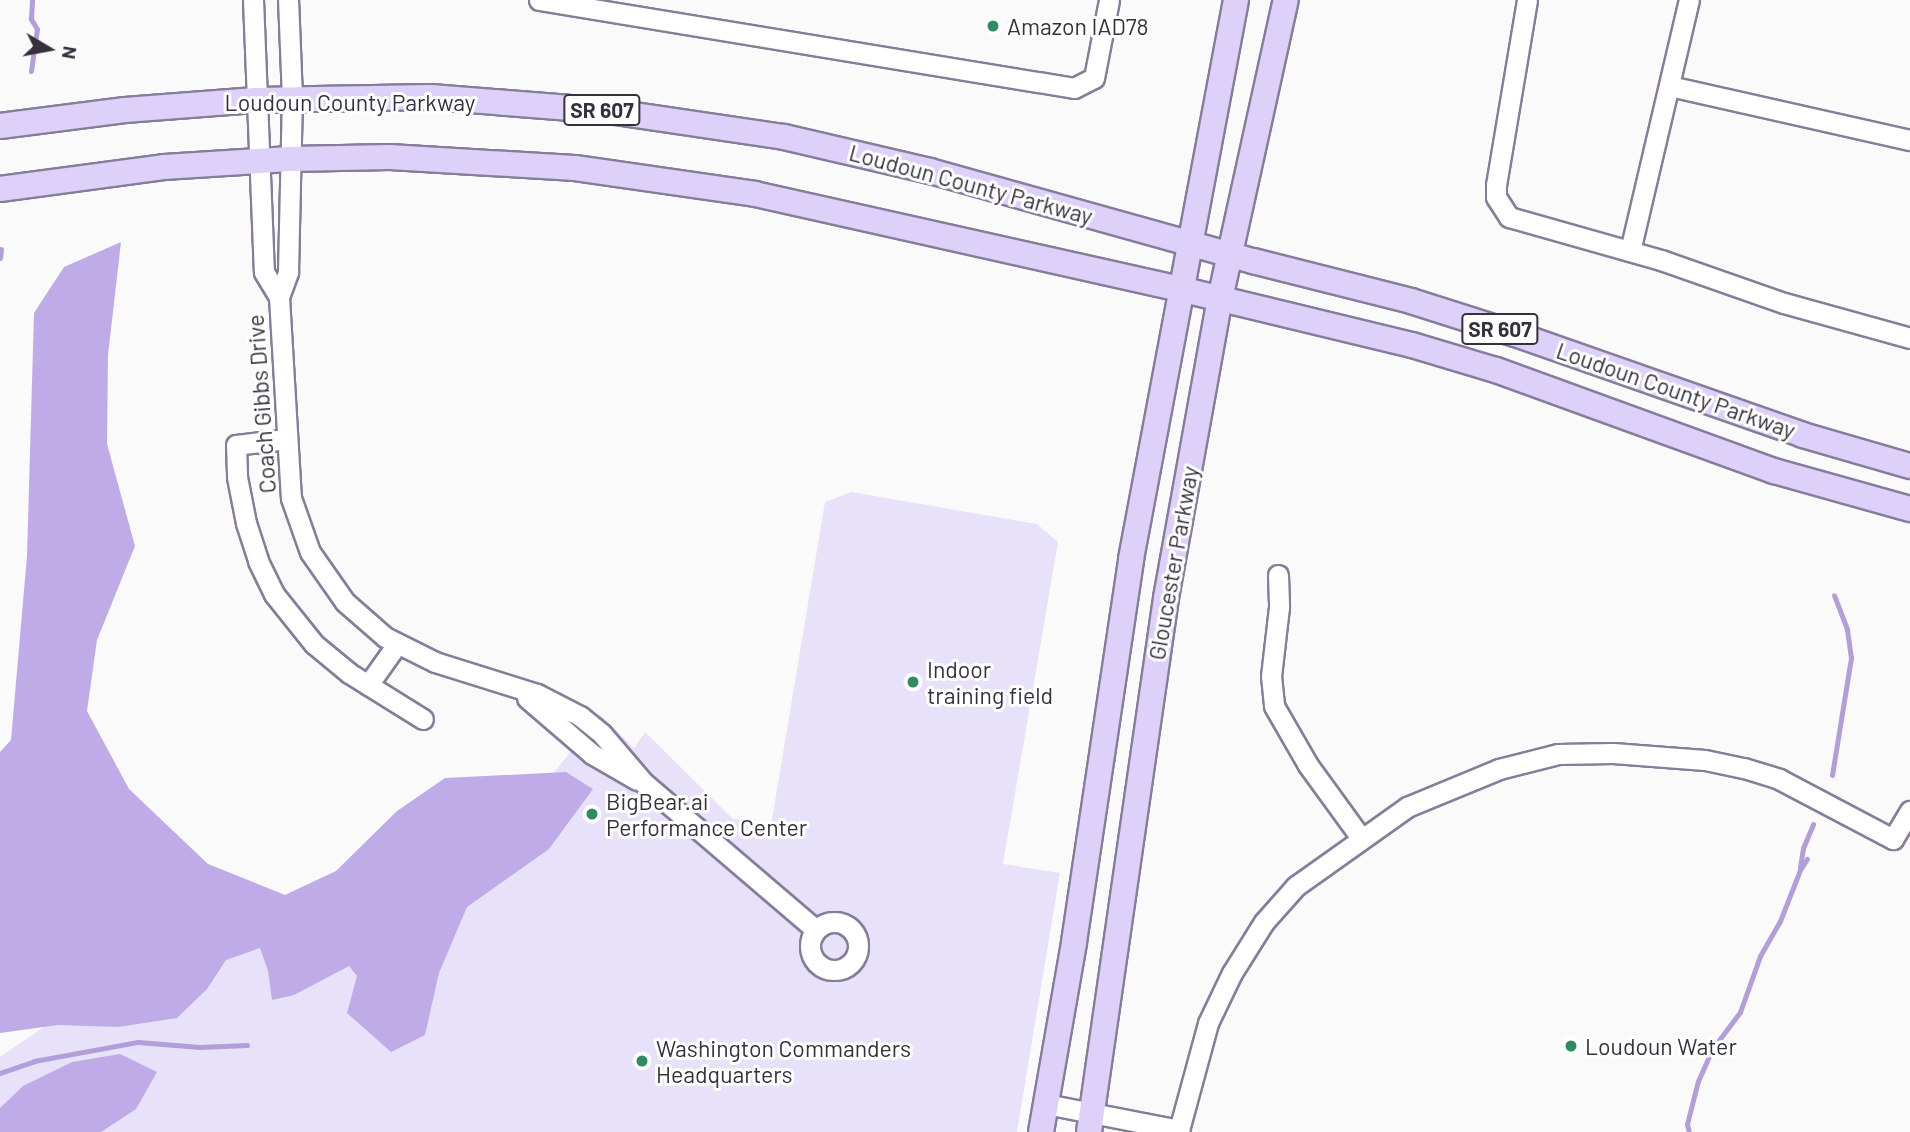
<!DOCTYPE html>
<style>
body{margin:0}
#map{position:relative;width:1910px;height:1132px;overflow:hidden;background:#fafafa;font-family:Barlow,sans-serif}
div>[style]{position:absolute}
.green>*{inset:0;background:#e8e1fa}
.forest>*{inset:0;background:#bfabe7}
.stream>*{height:5px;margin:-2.5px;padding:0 2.5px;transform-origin:2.5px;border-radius:2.5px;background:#b29fda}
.roads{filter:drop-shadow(2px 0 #867d9a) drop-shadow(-2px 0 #867d9a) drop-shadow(0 2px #867d9a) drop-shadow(0 -2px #867d9a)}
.minor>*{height:19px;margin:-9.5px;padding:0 9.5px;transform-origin:9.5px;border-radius:9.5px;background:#fff}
.minor>.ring{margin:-9.5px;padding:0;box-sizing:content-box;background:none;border:19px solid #fff;border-radius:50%}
.major>*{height:24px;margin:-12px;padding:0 12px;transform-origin:12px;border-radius:12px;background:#ddd0f9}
.dots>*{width:19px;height:19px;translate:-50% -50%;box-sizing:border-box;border:4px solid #fff;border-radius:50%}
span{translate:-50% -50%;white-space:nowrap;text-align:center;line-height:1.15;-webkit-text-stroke:6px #fff;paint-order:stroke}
.shield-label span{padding:2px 5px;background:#fff;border:2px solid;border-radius:5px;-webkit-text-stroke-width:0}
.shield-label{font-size:21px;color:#34313d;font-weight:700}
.poi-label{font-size:23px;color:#34313d}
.left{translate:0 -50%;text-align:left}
.street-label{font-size:23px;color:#34313d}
.north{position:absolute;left:14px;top:14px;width:70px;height:70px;-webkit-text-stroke:5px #fff;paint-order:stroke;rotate:100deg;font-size:19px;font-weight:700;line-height:28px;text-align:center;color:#34313d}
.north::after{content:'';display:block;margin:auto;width:24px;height:32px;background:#34313d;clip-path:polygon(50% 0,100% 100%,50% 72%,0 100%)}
</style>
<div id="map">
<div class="green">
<div style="clip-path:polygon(851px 492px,1037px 524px,1058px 542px,1003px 864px,1060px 873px,1017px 1132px,0 1132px,0 1057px,120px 975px,548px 780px,600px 715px,634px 748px,645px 732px,733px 819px,771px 825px,825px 502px)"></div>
</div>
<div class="forest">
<div style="clip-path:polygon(121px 242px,108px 355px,107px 444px,135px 546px,97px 640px,87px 711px,129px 789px,208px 864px,285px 895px,336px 871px,397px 811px,445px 778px,566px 772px,593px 789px,549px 849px,467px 907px,439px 973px,425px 1035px,391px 1052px,347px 1013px,357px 976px,349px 966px,294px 995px,272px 1000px,268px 971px,260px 948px,226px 960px,207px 989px,177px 1018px,118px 1027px,58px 1025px,0 1033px,0 752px,11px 740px,27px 556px,34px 313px,64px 267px)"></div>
<div style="clip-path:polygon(120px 1054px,157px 1072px,136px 1109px,101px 1132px,0 1132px,0 1108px,23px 1086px,72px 1062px)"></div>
</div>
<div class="stream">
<div style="left:31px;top:71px;width:42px;rotate:-81.9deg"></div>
<div style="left:37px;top:29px;width:12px;rotate:-121deg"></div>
<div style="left:31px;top:19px;width:19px;rotate:-87deg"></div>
<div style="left:0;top:258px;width:9px;rotate:-84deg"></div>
<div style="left:1832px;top:775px;width:119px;rotate:-80.8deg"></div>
<div style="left:1851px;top:658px;width:29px;rotate:-98deg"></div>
<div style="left:1847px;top:629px;width:36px;rotate:-111deg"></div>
<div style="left:1800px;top:867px;width:19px;rotate:-81deg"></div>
<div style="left:1803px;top:848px;width:26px;rotate:-67deg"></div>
<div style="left:0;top:1073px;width:36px;rotate:-19deg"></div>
<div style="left:34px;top:1061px;width:106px;rotate:-10.4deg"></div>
<div style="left:138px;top:1042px;width:62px;rotate:4.6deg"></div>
<div style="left:200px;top:1047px;width:47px;rotate:-2.4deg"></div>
<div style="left:1689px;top:1132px;width:8px;rotate:-104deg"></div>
<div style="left:1687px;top:1124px;width:44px;rotate:-75.7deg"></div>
<div style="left:1698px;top:1081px;width:36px;rotate:-66deg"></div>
<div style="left:1713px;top:1048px;width:45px;rotate:-53.1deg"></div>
<div style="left:1740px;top:1012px;width:59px;rotate:-70.3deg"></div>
<div style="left:1760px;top:956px;width:40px;rotate:-60.3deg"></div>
<div style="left:1780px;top:921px;width:55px;rotate:-68.6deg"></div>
<div style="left:1800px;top:870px;width:13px;rotate:-58deg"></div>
</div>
<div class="roads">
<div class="minor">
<div style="left:253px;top:0;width:272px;rotate:87.7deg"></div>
<div style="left:264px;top:272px;width:29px;rotate:59deg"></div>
<div style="left:279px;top:297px;width:201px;rotate:86.6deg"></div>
<div style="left:291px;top:498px;width:57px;rotate:70.6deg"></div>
<div style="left:310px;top:552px;width:61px;rotate:55deg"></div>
<div style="left:345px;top:602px;width:53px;rotate:41.2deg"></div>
<div style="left:385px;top:637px;width:56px;rotate:26.6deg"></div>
<div style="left:435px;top:662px;width:107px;rotate:17.4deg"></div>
<div style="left:537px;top:694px;width:48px;rotate:27.1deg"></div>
<div style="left:580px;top:716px;width:28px;rotate:39deg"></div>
<div style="left:602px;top:734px;width:65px;rotate:49.4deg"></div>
<div style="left:644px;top:783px;width:226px;rotate:40.5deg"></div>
<div style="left:539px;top:0;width:542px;rotate:9.34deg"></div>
<div style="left:1074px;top:88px;width:22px;rotate:-27deg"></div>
<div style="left:1094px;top:78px;width:79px;rotate:-79.1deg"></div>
<div style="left:1527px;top:0;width:188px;rotate:99.5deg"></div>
<div style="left:1496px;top:185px;width:12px;rotate:90deg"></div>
<div style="left:1496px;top:197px;width:24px;rotate:57deg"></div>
<div style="left:1509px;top:217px;width:158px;rotate:15.8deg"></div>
<div style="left:1661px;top:260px;width:130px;rotate:19.3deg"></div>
<div style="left:1784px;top:303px;width:131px;rotate:15.5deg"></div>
<div style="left:1670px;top:86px;width:246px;rotate:12.7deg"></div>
<div style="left:1630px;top:251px;width:258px;rotate:-76.8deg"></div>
<div style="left:279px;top:297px;width:27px;rotate:-70deg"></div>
<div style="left:288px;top:272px;width:174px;rotate:-88.7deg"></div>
<div style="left:292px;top:98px;width:98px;rotate:-92.3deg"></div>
<div style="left:286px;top:439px;width:50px;rotate:173.2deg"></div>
<div style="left:236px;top:445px;width:32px;rotate:88deg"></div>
<div style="left:237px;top:477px;width:47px;rotate:78.9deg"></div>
<div style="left:246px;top:523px;width:40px;rotate:72deg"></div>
<div style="left:258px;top:561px;width:37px;rotate:64deg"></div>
<div style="left:274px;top:594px;width:64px;rotate:51.3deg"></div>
<div style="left:314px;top:644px;width:45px;rotate:39.6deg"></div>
<div style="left:349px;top:673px;width:87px;rotate:31.9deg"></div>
<div style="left:1278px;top:575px;width:32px;rotate:88deg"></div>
<div style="left:1279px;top:607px;width:69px;rotate:96.6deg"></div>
<div style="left:1271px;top:676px;width:30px;rotate:84deg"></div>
<div style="left:1274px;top:706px;width:68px;rotate:60deg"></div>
<div style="left:1308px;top:765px;width:90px;rotate:54deg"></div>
<div style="left:368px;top:685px;width:50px;rotate:-54.7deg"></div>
<div style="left:527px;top:698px;width:86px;rotate:40.7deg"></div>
<div style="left:592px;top:754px;width:52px;rotate:30deg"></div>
<div class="ring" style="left:810px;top:922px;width:29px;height:29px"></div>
<div style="left:1046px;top:1104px;width:136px;rotate:11.1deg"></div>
<div style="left:1179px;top:1130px;width:111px;rotate:-74.8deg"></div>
<div style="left:1208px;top:1023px;width:55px;rotate:-64.4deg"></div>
<div style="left:1232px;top:973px;width:60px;rotate:-57.9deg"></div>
<div style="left:1264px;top:922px;width:48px;rotate:-48.4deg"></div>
<div style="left:1296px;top:886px;width:136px;rotate:-35.4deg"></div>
<div style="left:1407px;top:807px;width:100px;rotate:-22.4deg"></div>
<div style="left:1499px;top:769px;width:61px;rotate:-14.3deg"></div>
<div style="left:1558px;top:754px;width:55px;rotate:-1deg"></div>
<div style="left:1613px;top:753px;width:92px;rotate:4.4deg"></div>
<div style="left:1705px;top:760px;width:40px;rotate:12deg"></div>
<div style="left:1744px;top:768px;width:37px;rotate:17deg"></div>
<div style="left:1779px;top:779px;width:129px;rotate:27.8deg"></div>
<div style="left:1893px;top:839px;width:33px;rotate:-59deg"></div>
</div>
<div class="major">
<div style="left:0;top:126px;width:126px;rotate:-7.3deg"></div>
<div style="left:125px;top:110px;width:131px;rotate:-4.4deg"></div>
<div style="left:256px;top:100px;width:175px;rotate:-1deg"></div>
<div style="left:431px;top:97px;width:178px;rotate:4.5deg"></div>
<div style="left:608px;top:111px;width:178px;rotate:8.4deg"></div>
<div style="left:784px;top:137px;width:150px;rotate:13.1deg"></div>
<div style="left:930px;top:171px;width:335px;rotate:15.6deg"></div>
<div style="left:1253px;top:261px;width:163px;rotate:14.2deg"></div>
<div style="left:1411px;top:301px;width:109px;rotate:17.6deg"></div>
<div style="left:1515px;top:334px;width:305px;rotate:19.3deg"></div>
<div style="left:1803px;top:435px;width:111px;rotate:16.2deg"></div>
<div style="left:0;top:189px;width:165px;rotate:-7.6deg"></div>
<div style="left:164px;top:167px;width:126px;rotate:-3.6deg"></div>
<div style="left:290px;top:159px;width:100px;rotate:-1.1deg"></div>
<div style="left:390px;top:157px;width:185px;rotate:3.4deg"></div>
<div style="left:575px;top:168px;width:182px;rotate:8.2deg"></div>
<div style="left:755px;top:194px;width:435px;rotate:12.6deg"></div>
<div style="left:1180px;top:289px;width:239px;rotate:13.6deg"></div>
<div style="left:1412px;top:345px;width:88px;rotate:16.6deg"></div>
<div style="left:1496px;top:370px;width:296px;rotate:20deg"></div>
<div style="left:1774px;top:471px;width:141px;rotate:15.6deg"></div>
<div style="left:1041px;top:1132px;width:193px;rotate:-80.1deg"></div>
<div style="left:1074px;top:942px;width:387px;rotate:-81.5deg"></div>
<div style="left:1131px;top:559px;width:569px;rotate:-79.36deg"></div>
<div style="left:1089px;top:1132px;width:540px;rotate:-81.79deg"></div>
<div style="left:1166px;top:598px;width:304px;rotate:-79.8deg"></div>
<div style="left:1220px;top:299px;width:306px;rotate:-77.6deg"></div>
</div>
</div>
<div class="dots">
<div style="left:993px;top:26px;background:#2e8b62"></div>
<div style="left:913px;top:682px;background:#2e8b62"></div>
<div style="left:592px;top:814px;background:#2e8b62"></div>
<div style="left:1571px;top:1046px;background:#2e8b62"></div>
<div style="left:642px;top:1061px;background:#2e8b62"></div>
</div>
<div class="shield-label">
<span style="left:602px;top:110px">SR 607</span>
<span style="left:1500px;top:329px">SR 607</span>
</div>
<div class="poi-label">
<span class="left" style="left:1007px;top:26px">Amazon IAD78</span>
<span class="left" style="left:927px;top:682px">Indoor<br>training field</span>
<span class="left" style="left:606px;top:814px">BigBear.ai<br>Performance Center</span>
<span class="left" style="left:1585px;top:1046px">Loudoun Water</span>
<span class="left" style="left:656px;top:1061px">Washington Commanders<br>Headquarters</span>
</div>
<div class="street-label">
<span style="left:350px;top:102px">Loudoun County Parkway</span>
<span style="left:971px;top:184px;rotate:15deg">Loudoun County Parkway</span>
<span style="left:1676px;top:390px;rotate:19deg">Loudoun County Parkway</span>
<span style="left:261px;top:404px;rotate:-94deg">Coach Gibbs Drive</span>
<span style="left:1173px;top:563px;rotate:-80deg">Gloucester Parkway</span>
</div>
<div class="north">N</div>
</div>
